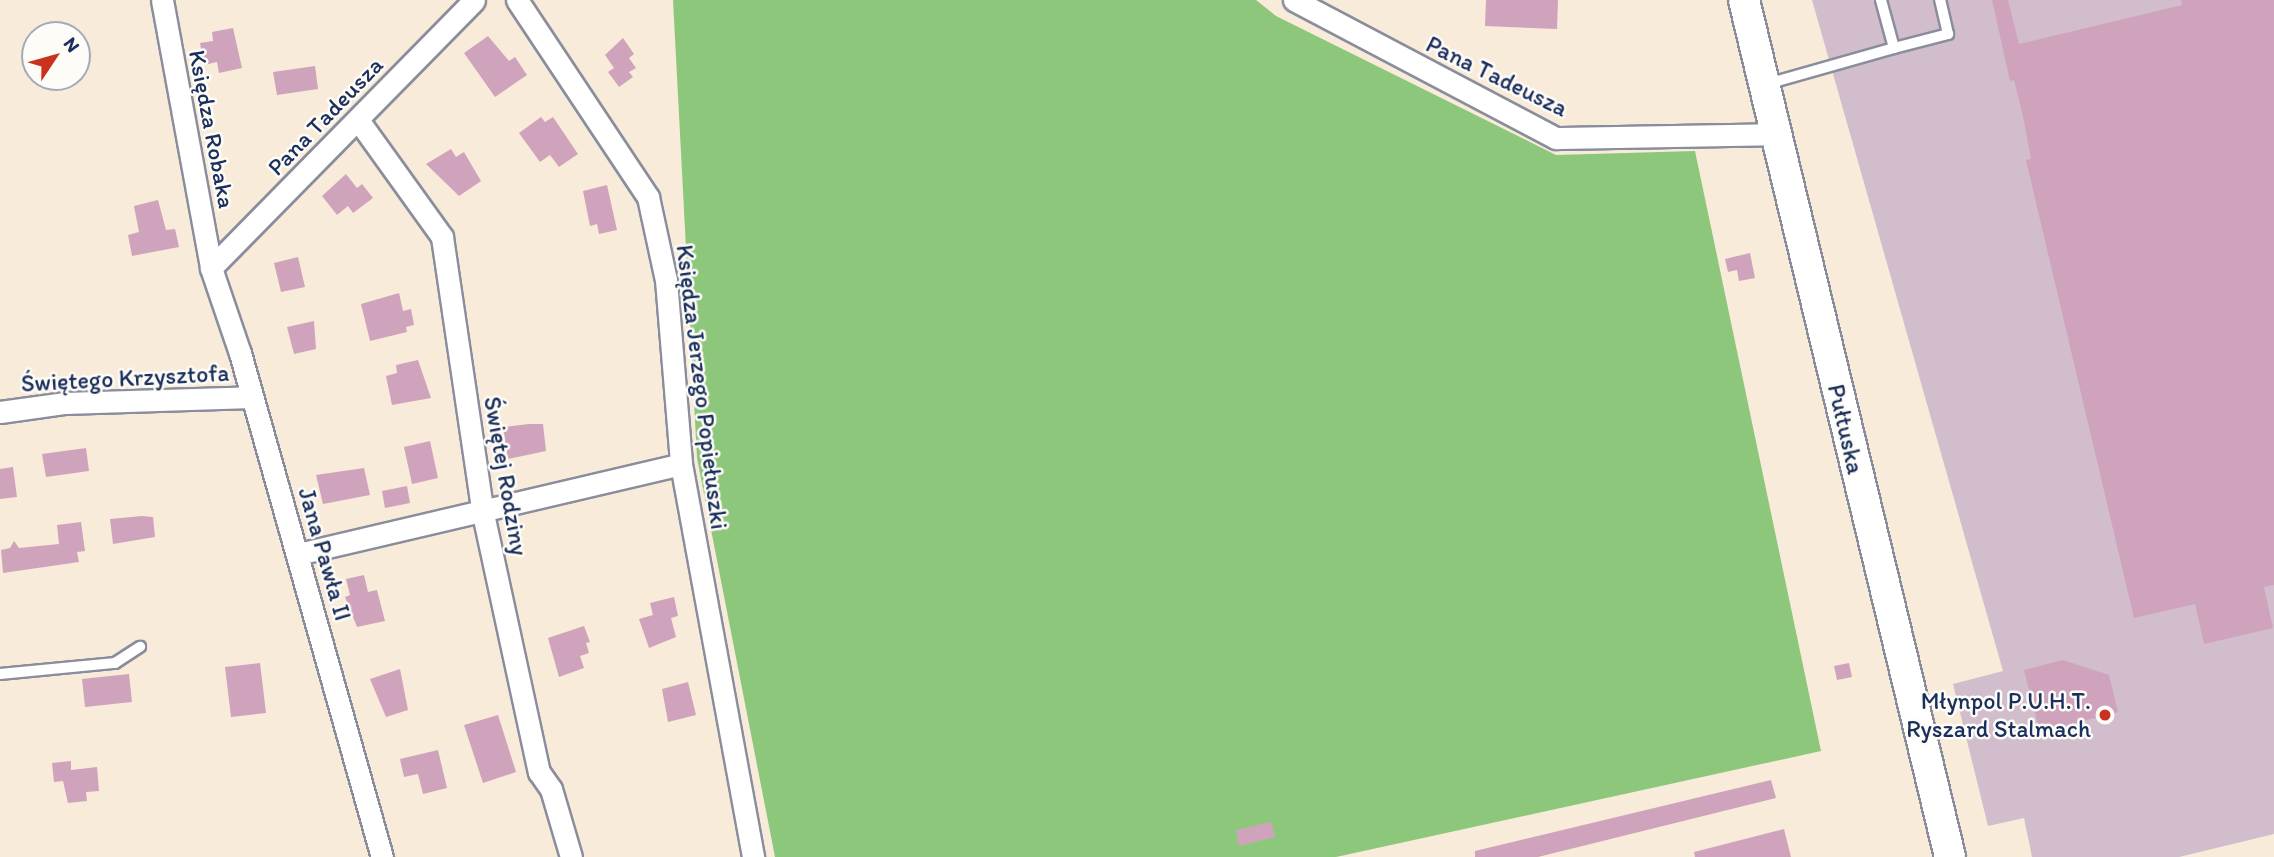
<!DOCTYPE html>
<meta charset="utf-8">
<style>
body{margin:0}
#map{position:relative;width:2274px;height:857px;overflow:hidden;background:#f8ebd9;font-family:Itim,sans-serif}
div>[style]{position:absolute}
.industrial>*{inset:0;background:#d1bdcb}
.green>*{inset:0;background:#8cc77c}
.building>*{inset:0;background:#d0a3bc}
.roads{filter:drop-shadow(2px 0 #8a8d9c) drop-shadow(-2px 0 #8a8d9c) drop-shadow(0 2px #8a8d9c) drop-shadow(0 -2px #8a8d9c)}
.lane>*{height:10px;margin:-5px;padding:0 5px;transform-origin:5px;border-radius:5px;background:#fff}
.street>*{height:21px;margin:-10.5px;padding:0 10.5px;transform-origin:10.5px;border-radius:10.5px;background:#fff}
.secondary>*{height:30px;margin:-15px;padding:0 15px;transform-origin:15px;border-radius:15px;background:#fff}
.dots>*{width:19px;height:19px;translate:-50% -50%;box-sizing:border-box;border:4px solid #fdfcf7;border-radius:50%}
span{translate:-50% -50%;white-space:nowrap;text-align:center;line-height:1.15;-webkit-text-stroke:5px #fdfcf7;paint-order:stroke}
.street-label{font-size:24px;color:#1b2f5e}
.poi-label{font-size:24px;color:#1b2f5e}
.right{translate:-100% -50%;text-align:right}
.north{position:absolute;left:21px;top:21px;width:70px;height:70px;box-sizing:border-box;background:#fdfcf7;border:2px solid #a3aaba;border-radius:50%;rotate:54deg;font-size:19px;font-weight:700;line-height:28px;text-align:center;color:#1b2f5e}
.north::after{content:'';display:block;margin:auto;width:24px;height:32px;background:#c8321e;clip-path:polygon(50% 0,100% 100%,50% 72%,0 100%)}
</style>
<div id="map">
<div class="industrial">
<div style="clip-path:polygon(1812px 0,2274px 0,2274px 834px,2179px 857px,2032px 857px,2024px 818px,1988px 826px,1953px 684px,2003px 671px)"></div>
</div>
<div class="green">
<div style="clip-path:polygon(673px 0,1256px 0,1276px 16px,1556px 155px,1695px 151px,1821px 751px,1336px 857px,775px 857px,697px 458px)"></div>
</div>
<div class="building">
<div style="clip-path:polygon(1486px 0,1558px 0,1557px 29px,1485px 26px)"></div>
<div style="clip-path:polygon(1992px 0,2008px 0,2019px 44px,2182px 5px,2181px 0,2274px 0,2274px 585px,2264px 587px,2273px 628px,2204px 644px,2195px 604px,2134px 618px,2026px 160px,2031px 159px,2023px 116px,2014px 80px,2010px 81px)"></div>
<div style="clip-path:polygon(233px 28px,242px 68px,219px 73px,217px 62px,204px 65px,200px 43px,213px 41px,212px 32px)"></div>
<div style="clip-path:polygon(488px 36px,509px 61px,515px 57px,527px 75px,495px 97px,464px 53px)"></div>
<div style="clip-path:polygon(623px 38px,634px 54px,629px 58px,636px 68px,629px 72px,633px 77px,619px 87px,608px 72px,614px 68px,605px 55px)"></div>
<div style="clip-path:polygon(315px 66px,318px 89px,277px 95px,273px 72px)"></div>
<div style="clip-path:polygon(541px 117px,545px 122px,553px 117px,578px 154px,559px 167px,550px 155px,540px 162px,519px 133px)"></div>
<div style="clip-path:polygon(451px 149px,456px 157px,464px 152px,481px 181px,459px 196px,426px 164px)"></div>
<div style="clip-path:polygon(346px 174px,357px 188px,362px 184px,373px 198px,353px 213px,348px 206px,337px 215px,322px 196px)"></div>
<div style="clip-path:polygon(607px 185px,617px 230px,599px 234px,597px 224px,590px 226px,583px 191px)"></div>
<div style="clip-path:polygon(158px 200px,166px 230px,175px 229px,179px 247px,132px 256px,128px 235px,139px 232px,134px 206px)"></div>
<div style="clip-path:polygon(1750px 253px,1755px 278px,1739px 281px,1737px 270px,1728px 272px,1725px 259px)"></div>
<div style="clip-path:polygon(298px 257px,305px 287px,281px 292px,274px 263px)"></div>
<div style="clip-path:polygon(399px 293px,403px 311px,411px 309px,414px 325px,406px 327px,407px 332px,370px 341px,361px 304px)"></div>
<div style="clip-path:polygon(314px 321px,316px 349px,294px 354px,287px 327px)"></div>
<div style="clip-path:polygon(418px 360px,431px 398px,392px 405px,386px 376px,397px 373px,396px 365px)"></div>
<div style="clip-path:polygon(529px 424px,543px 424px,546px 451px,508px 459px,503px 427px)"></div>
<div style="clip-path:polygon(430px 441px,438px 478px,412px 484px,404px 447px)"></div>
<div style="clip-path:polygon(86px 448px,89px 471px,46px 477px,42px 454px)"></div>
<div style="clip-path:polygon(13px 467px,17px 497px,0 499px,0 469px)"></div>
<div style="clip-path:polygon(364px 468px,370px 495px,323px 504px,316px 475px)"></div>
<div style="clip-path:polygon(407px 486px,410px 503px,385px 508px,382px 491px)"></div>
<div style="clip-path:polygon(142px 516px,153px 517px,155px 537px,113px 544px,110px 519px)"></div>
<div style="clip-path:polygon(81px 522px,85px 551px,77px 552px,79px 562px,3px 573px,1px 550px,10px 548px,14px 541px,19px 548px,59px 544px,57px 525px)"></div>
<div style="clip-path:polygon(364px 575px,368px 592px,377px 590px,385px 621px,357px 627px,345px 597px,350px 595px,346px 579px)"></div>
<div style="clip-path:polygon(674px 597px,678px 616px,671px 618px,676px 637px,649px 648px,639px 619px,653px 615px,650px 603px)"></div>
<div style="clip-path:polygon(584px 626px,590px 642px,586px 643px,589px 653px,580px 656px,584px 668px,559px 677px,548px 638px)"></div>
<div style="clip-path:polygon(2063px 660px,2109px 675px,2118px 712px,2040px 732px,2024px 670px)"></div>
<div style="clip-path:polygon(260px 663px,266px 713px,231px 717px,225px 667px)"></div>
<div style="clip-path:polygon(1849px 663px,1852px 677px,1837px 680px,1834px 666px)"></div>
<div style="clip-path:polygon(400px 669px,408px 710px,386px 717px,370px 679px)"></div>
<div style="clip-path:polygon(129px 674px,132px 702px,85px 707px,82px 679px)"></div>
<div style="clip-path:polygon(688px 682px,696px 715px,668px 722px,662px 689px)"></div>
<div style="clip-path:polygon(498px 715px,516px 772px,483px 783px,464px 725px)"></div>
<div style="clip-path:polygon(438px 750px,447px 788px,423px 794px,418px 774px,404px 777px,400px 759px)"></div>
<div style="clip-path:polygon(71px 761px,71px 770px,97px 767px,99px 791px,86px 792px,87px 801px,68px 803px,63px 781px,54px 782px,52px 763px)"></div>
<div style="clip-path:polygon(1771px 780px,1776px 798px,1538px 857px,1475px 857px,1475px 851px)"></div>
<div style="clip-path:polygon(1271px 822px,1275px 837px,1239px 846px,1236px 830px)"></div>
<div style="clip-path:polygon(1784px 829px,1791px 857px,1695px 857px,1694px 852px)"></div>
</div>
<div class="roads">
<div class="lane">
<div style="left:1894px;top:48px;width:56px;rotate:-14.5deg"></div>
<div style="left:1948px;top:34px;width:35px;rotate:-103deg"></div>
<div style="left:1767px;top:84px;width:132px;rotate:-15.8deg"></div>
<div style="left:1894px;top:48px;width:50px;rotate:-105.2deg"></div>
<div style="left:0;top:674px;width:116px;rotate:-5.5deg"></div>
<div style="left:115px;top:663px;width:30px;rotate:-33deg"></div>
</div>
<div class="street">
<div style="left:162px;top:0;width:272px;rotate:79.6deg"></div>
<div style="left:211px;top:268px;width:90px;rotate:71.2deg"></div>
<div style="left:240px;top:353px;width:524px;rotate:74.27deg"></div>
<div style="left:517px;top:0;width:237px;rotate:56.4deg"></div>
<div style="left:648px;top:197px;width:85px;rotate:77.8deg"></div>
<div style="left:666px;top:280px;width:185px;rotate:85.3deg"></div>
<div style="left:681px;top:464px;width:400px;rotate:79.6deg"></div>
<div style="left:1294px;top:0;width:296px;rotate:27.8deg"></div>
<div style="left:1556px;top:138px;width:220px;rotate:-1deg"></div>
<div style="left:358px;top:120px;width:144px;rotate:54.3deg"></div>
<div style="left:442px;top:237px;width:275px;rotate:81.6deg"></div>
<div style="left:482px;top:509px;width:269px;rotate:77.8deg"></div>
<div style="left:539px;top:772px;width:21px;rotate:55deg"></div>
<div style="left:551px;top:789px;width:71px;rotate:73.6deg"></div>
<div style="left:211px;top:268px;width:375px;rotate:-45.5deg"></div>
<div style="left:0;top:412px;width:66px;rotate:-7.9deg"></div>
<div style="left:65px;top:403px;width:187px;rotate:-1.8deg"></div>
<div style="left:298px;top:554px;width:393px;rotate:-13.2deg"></div>
</div>
<div class="secondary">
<div style="left:1744px;top:0;width:881px;rotate:76.48deg"></div>
</div>
</div>
<div class="dots">
<div style="left:2105px;top:715px;background:#c8321e"></div>
</div>
<div class="street-label">
<span style="left:1497px;top:76px;rotate:26deg">Pana Tadeusza</span>
<span style="left:325px;top:116px;rotate:-46deg">Pana Tadeusza</span>
<span style="left:212px;top:129px;rotate:79deg">Księdza Robaka</span>
<span style="left:125px;top:378px;rotate:-3deg">Świętego Krzysztofa</span>
<span style="left:702px;top:387px;rotate:83deg">Księdza Jerzego Popiełuszki</span>
<span style="left:1846px;top:429px;rotate:77deg">Pułtuska</span>
<span style="left:506px;top:476px;rotate:80deg">Świętej Rodziny</span>
<span style="left:325px;top:554px;rotate:74deg">Jana Pawła II</span>
</div>
<div class="poi-label">
<span class="right" style="left:2091px;top:715px">Młynpol P.U.H.T.<br>Ryszard Stalmach</span>
</div>
<div class="north">N</div>
</div>
